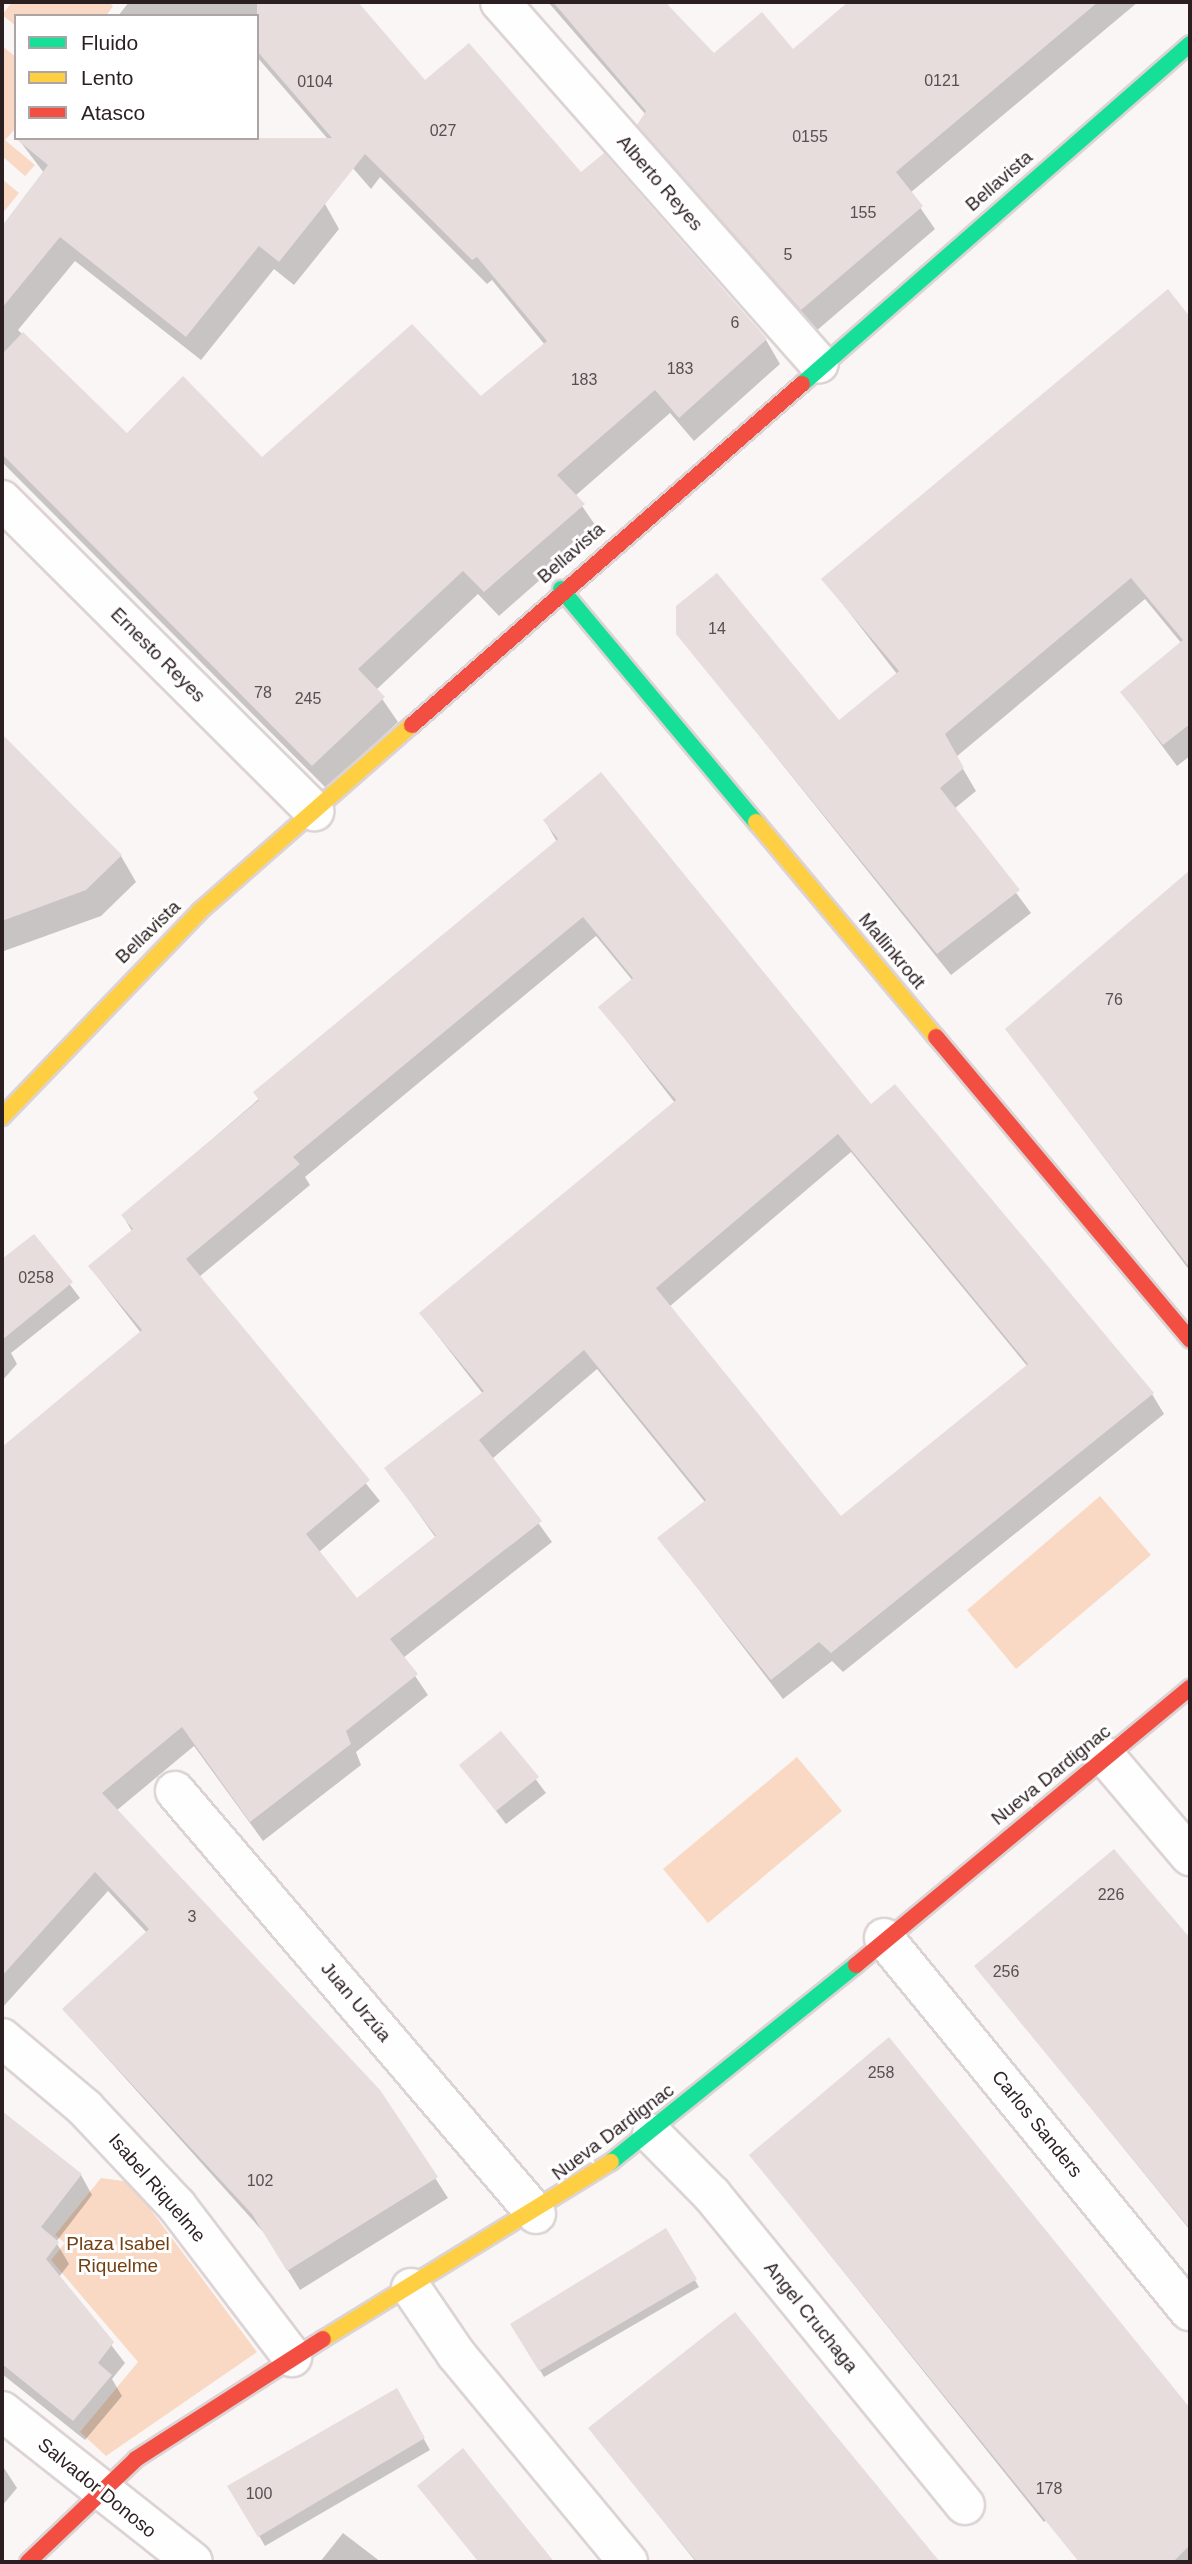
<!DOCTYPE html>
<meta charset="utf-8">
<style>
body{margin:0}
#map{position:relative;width:1192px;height:2564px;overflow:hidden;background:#faf6f6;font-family:Helvetica,sans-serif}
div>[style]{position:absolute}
.green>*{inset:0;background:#f9d9c4}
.shadow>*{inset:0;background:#0003}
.building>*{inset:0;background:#e6dddc}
.roads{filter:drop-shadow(2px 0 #dcd3d4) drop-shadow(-2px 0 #dcd3d4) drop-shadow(0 2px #dcd3d4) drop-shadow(0 -2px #dcd3d4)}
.street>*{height:38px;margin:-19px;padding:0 19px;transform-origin:19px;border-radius:19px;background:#fefefe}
.fast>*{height:16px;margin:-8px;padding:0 8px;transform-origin:8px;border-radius:8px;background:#16e098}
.slow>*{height:16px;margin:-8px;padding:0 8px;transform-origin:8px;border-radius:8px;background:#ffcf43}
.jam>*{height:16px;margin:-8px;padding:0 8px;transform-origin:8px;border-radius:8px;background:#f24e42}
span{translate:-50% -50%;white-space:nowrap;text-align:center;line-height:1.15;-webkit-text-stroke:6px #fff;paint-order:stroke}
.number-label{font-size:16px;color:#5a4e50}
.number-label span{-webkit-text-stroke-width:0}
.street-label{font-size:19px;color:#2c1f22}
.park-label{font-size:19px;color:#734013}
.frame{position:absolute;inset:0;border:4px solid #2c1f22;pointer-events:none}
.legend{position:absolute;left:14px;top:14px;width:245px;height:126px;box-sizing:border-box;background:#fff;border:2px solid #aba5a7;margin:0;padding:9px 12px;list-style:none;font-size:21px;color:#2c1f22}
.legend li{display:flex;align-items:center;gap:14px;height:35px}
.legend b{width:35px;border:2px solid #aba5a7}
</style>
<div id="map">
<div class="green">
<div style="clip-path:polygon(12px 2px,108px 2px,113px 6px,106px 16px,16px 16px,16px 26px,2px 15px)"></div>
<div style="clip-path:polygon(2px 46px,16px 57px,16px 128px,5px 140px,35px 165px,25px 176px,2px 156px)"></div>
<div style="clip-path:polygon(2px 179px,19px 193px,2px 214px)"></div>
<div style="clip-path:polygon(1100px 1496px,1151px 1555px,1016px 1669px,967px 1610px)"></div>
<div style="clip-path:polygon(797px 1757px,842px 1811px,708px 1923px,663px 1869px)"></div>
<div style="clip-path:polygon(101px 2178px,130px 2182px,257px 2352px,106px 2456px,80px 2432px,138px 2362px,51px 2260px,65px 2243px,55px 2235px)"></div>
</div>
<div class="shadow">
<div style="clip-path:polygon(129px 2px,355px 2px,425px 82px,581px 174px,766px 340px,780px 364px,694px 441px,670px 413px,575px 496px,598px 529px,499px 616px,478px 594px,376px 690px,398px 722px,327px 789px,2px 462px,2px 228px,44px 173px,19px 140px,325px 204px,339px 229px,294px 285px,274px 269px,201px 360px,75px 261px,18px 330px,127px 436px,262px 459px,481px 398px,545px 345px,492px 280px,487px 284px,380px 177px,371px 189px,257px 57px,257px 16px,118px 16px)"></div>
<div style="clip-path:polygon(548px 2px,665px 2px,713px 55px,793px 51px,851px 2px,1138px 2px,910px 193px,935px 229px,815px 332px,652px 147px,639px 125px,646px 115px)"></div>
<div style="clip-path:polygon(1168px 292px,1190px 320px,1190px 756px,1177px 766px,1122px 692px,1182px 644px,1145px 599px,956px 757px,976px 791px,954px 809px,1031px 913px,951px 975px,677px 633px,839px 723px,897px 674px,824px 580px)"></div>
<div style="clip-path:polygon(2px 737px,121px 856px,136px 882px,101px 916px,4px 951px)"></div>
<div style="clip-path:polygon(evenodd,545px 821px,871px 1106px,1152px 1394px,1164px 1414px,843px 1672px,832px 1661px,783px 1699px,659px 1538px,705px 1502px,597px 1369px,492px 1459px,552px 1542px,403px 1658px,428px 1695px,356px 1752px,361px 1765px,263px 1841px,194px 1746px,116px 1811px,379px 2091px,448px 2198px,300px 2290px,266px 2235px,64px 2010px,147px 1933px,108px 1891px,2px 2008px,2px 1449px,141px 1333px,90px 1267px,132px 1231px,123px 1216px,557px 842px,545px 821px,596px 936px,633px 981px,601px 1008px,675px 1103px,421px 1314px,483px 1394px,386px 1468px,436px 1538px,357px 1600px,319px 1552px,380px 1501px,199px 1277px,310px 1185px,305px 1177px,596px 936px,545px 821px,851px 1152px,1028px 1367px,841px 1518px,669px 1307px,851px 1152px)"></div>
<div style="clip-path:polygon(1190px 872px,1190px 1271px,1007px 1029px)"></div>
<div style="clip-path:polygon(34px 1237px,80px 1298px,11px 1353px,17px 1364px,2px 1381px,2px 1261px)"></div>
<div style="clip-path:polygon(501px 1733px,546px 1793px,506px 1824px,461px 1765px)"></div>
<div style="clip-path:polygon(1114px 1851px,1190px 1944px,1190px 2230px,976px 1966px)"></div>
<div style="clip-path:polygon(889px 2040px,1190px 2411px,1190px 2562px,1082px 2562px,1164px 2490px,1132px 2451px,1044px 2522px,751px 2156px)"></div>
<div style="clip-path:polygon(2px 2113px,81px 2175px,92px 2195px,56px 2242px,69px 2264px,59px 2277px,125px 2363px,112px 2379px,122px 2396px,85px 2440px,2px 2374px)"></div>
<div style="clip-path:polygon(665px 2230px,699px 2287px,544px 2377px,513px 2325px)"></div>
<div style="clip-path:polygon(735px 2314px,938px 2562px,696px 2562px,590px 2429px)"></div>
<div style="clip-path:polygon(396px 2390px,430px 2450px,265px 2546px,230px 2486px)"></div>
<div style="clip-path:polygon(463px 2451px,554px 2562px,479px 2562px,425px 2495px)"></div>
<div style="clip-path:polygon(2px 2465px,17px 2488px,2px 2506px)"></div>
<div style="clip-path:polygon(343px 2533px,381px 2562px,320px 2562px)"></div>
</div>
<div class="building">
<div style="clip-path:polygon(257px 2px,358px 2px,425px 80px,469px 43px,581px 172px,604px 153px,767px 339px,679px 418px,655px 390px,557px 475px,585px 504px,484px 592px,463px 571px,358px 669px,385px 697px,312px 766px,2px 454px,2px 354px,23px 332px,127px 433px,183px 376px,262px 457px,412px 324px,481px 396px,547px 341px,477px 257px,472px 260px,365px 154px,279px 262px,259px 246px,186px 337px,60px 237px,2px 308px,2px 226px,48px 165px,15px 138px,332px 138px,257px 51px)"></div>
<div style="clip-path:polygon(553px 2px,665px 2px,714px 53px,762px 12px,793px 49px,848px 2px,1098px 2px,896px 172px,923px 206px,801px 310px,637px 125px,646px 111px)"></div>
<div style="clip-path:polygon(1168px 289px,1190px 317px,1190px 724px,1163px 745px,1120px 692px,1183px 640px,1131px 578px,945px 734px,964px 768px,940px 788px,1020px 890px,937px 954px,676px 634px,676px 606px,717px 573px,839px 720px,899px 671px,821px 579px)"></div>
<div style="clip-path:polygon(2px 734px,122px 855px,86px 890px,2px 921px)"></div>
<div style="clip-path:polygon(evenodd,601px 772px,871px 1104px,895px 1084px,1154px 1393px,831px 1653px,819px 1642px,771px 1680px,657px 1538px,706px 1500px,584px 1350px,479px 1440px,542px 1521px,390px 1639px,418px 1674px,346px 1731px,351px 1744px,250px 1822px,182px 1727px,102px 1793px,380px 2090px,438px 2177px,287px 2271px,252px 2214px,62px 2009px,149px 1929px,95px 1872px,2px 1976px,2px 1447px,142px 1330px,88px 1266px,133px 1229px,121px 1215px,259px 1100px,253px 1092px,558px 839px,543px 820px,601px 772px,583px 917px,633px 978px,598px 1007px,676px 1100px,419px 1313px,484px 1391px,384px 1468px,436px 1536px,357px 1598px,306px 1534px,370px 1480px,186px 1259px,300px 1164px,293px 1157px,583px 917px,601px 772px,838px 1134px,1028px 1364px,841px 1516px,656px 1288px,838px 1134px)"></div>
<div style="clip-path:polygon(1190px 870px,1190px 1268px,1005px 1029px)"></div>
<div style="clip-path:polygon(34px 1234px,73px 1282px,2px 1340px,2px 1259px)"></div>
<div style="clip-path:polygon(501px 1731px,539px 1777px,496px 1811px,459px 1765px)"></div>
<div style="clip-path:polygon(1114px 1849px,1190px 1938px,1190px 2229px,974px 1966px)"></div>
<div style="clip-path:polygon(889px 2037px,1190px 2408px,1190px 2545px,1173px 2562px,1079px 2562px,749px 2155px)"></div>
<div style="clip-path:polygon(2px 2111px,82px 2174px,41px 2227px,59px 2242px,46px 2259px,114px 2342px,98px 2363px,112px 2375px,73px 2421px,2px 2364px)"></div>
<div style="clip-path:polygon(666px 2228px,697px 2279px,539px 2371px,510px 2324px)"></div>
<div style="clip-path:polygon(735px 2312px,790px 2380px,940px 2562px,697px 2562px,641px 2494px,588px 2428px)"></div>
<div style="clip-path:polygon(397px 2388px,425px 2438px,258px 2537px,227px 2486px)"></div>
<div style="clip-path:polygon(463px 2448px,493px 2486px,554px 2562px,479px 2562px,417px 2486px)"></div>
</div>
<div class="roads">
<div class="street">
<div style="left:500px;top:2px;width:482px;rotate:48.6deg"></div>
<div style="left:2px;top:500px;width:441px;rotate:44.9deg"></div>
<div style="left:1106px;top:1757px;width:130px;rotate:49.7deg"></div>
<div style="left:175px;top:1791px;width:556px;rotate:49.52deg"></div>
<div style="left:884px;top:1938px;width:482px;rotate:50.7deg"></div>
<div style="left:2px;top:2038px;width:109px;rotate:40.1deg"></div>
<div style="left:85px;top:2108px;width:134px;rotate:46.8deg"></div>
<div style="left:177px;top:2206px;width:190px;rotate:52.7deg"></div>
<div style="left:652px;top:2134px;width:86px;rotate:45.5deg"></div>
<div style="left:712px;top:2195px;width:400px;rotate:50.8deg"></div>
<div style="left:411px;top:2288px;width:80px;rotate:55.7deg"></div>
<div style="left:456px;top:2354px;width:270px;rotate:50.4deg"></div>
<div style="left:2px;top:2411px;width:243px;rotate:38.3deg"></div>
</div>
<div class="fast">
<div style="left:802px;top:384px;width:516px;rotate:-41.23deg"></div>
<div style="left:561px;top:589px;width:304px;rotate:50.1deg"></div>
<div style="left:611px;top:2162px;width:314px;rotate:-38.8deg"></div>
</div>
<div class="slow">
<div style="left:756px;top:822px;width:280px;rotate:50.1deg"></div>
<div style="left:2px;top:1117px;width:286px;rotate:-46.1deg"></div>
<div style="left:200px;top:911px;width:282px;rotate:-41.3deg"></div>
<div style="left:323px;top:2339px;width:338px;rotate:-31.6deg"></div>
</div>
<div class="jam">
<div style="left:412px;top:725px;width:518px;rotate:-41.17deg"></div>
<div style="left:936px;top:1037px;width:395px;rotate:50deg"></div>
<div style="left:856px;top:1965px;width:434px;rotate:-39.7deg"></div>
<div style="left:28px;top:2562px;width:149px;rotate:-43.6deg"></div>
<div style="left:136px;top:2459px;width:222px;rotate:-32.7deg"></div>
</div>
</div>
<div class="number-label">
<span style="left:942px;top:81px">0121</span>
<span style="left:315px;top:82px">0104</span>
<span style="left:443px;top:131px">027</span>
<span style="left:810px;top:137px">0155</span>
<span style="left:863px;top:213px">155</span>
<span style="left:788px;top:255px">5</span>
<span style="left:735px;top:323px">6</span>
<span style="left:680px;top:369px">183</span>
<span style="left:584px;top:380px">183</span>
<span style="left:717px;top:629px">14</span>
<span style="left:263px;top:693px">78</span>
<span style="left:308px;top:699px">245</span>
<span style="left:1114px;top:1000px">76</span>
<span style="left:36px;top:1278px">0258</span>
<span style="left:1111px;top:1895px">226</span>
<span style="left:192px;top:1917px">3</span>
<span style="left:1006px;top:1972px">256</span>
<span style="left:881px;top:2073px">258</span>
<span style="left:260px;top:2181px">102</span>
<span style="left:1049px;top:2489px">178</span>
<span style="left:259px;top:2494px">100</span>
</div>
<div class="street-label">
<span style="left:999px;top:181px;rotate:-41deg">Bellavista</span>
<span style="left:660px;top:183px;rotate:49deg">Alberto Reyes</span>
<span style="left:571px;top:553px;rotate:-41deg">Bellavista</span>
<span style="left:158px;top:655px;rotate:45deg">Ernesto Reyes</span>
<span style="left:148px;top:932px;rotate:-44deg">Bellavista</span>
<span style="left:892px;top:951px;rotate:50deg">Mallinkrodt</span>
<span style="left:1051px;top:1775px;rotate:-39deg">Nueva Dardignac</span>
<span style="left:356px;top:2002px;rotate:50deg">Juan Urzúa</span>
<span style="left:1037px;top:2124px;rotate:51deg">Carlos Sanders</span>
<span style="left:613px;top:2132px;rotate:-37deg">Nueva Dardignac</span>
<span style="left:157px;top:2188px;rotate:49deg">Isabel Riquelme</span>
<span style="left:811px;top:2317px;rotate:51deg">Angel Cruchaga</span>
<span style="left:97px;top:2488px;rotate:39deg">Salvador Donoso</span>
</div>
<div class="park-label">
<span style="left:118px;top:2255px">Plaza Isabel<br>Riquelme</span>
</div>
<div class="frame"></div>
<ul class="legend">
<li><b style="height:9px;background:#16e098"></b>Fluido</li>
<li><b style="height:9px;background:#ffcf43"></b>Lento</li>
<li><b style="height:9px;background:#f24e42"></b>Atasco</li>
</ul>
</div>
